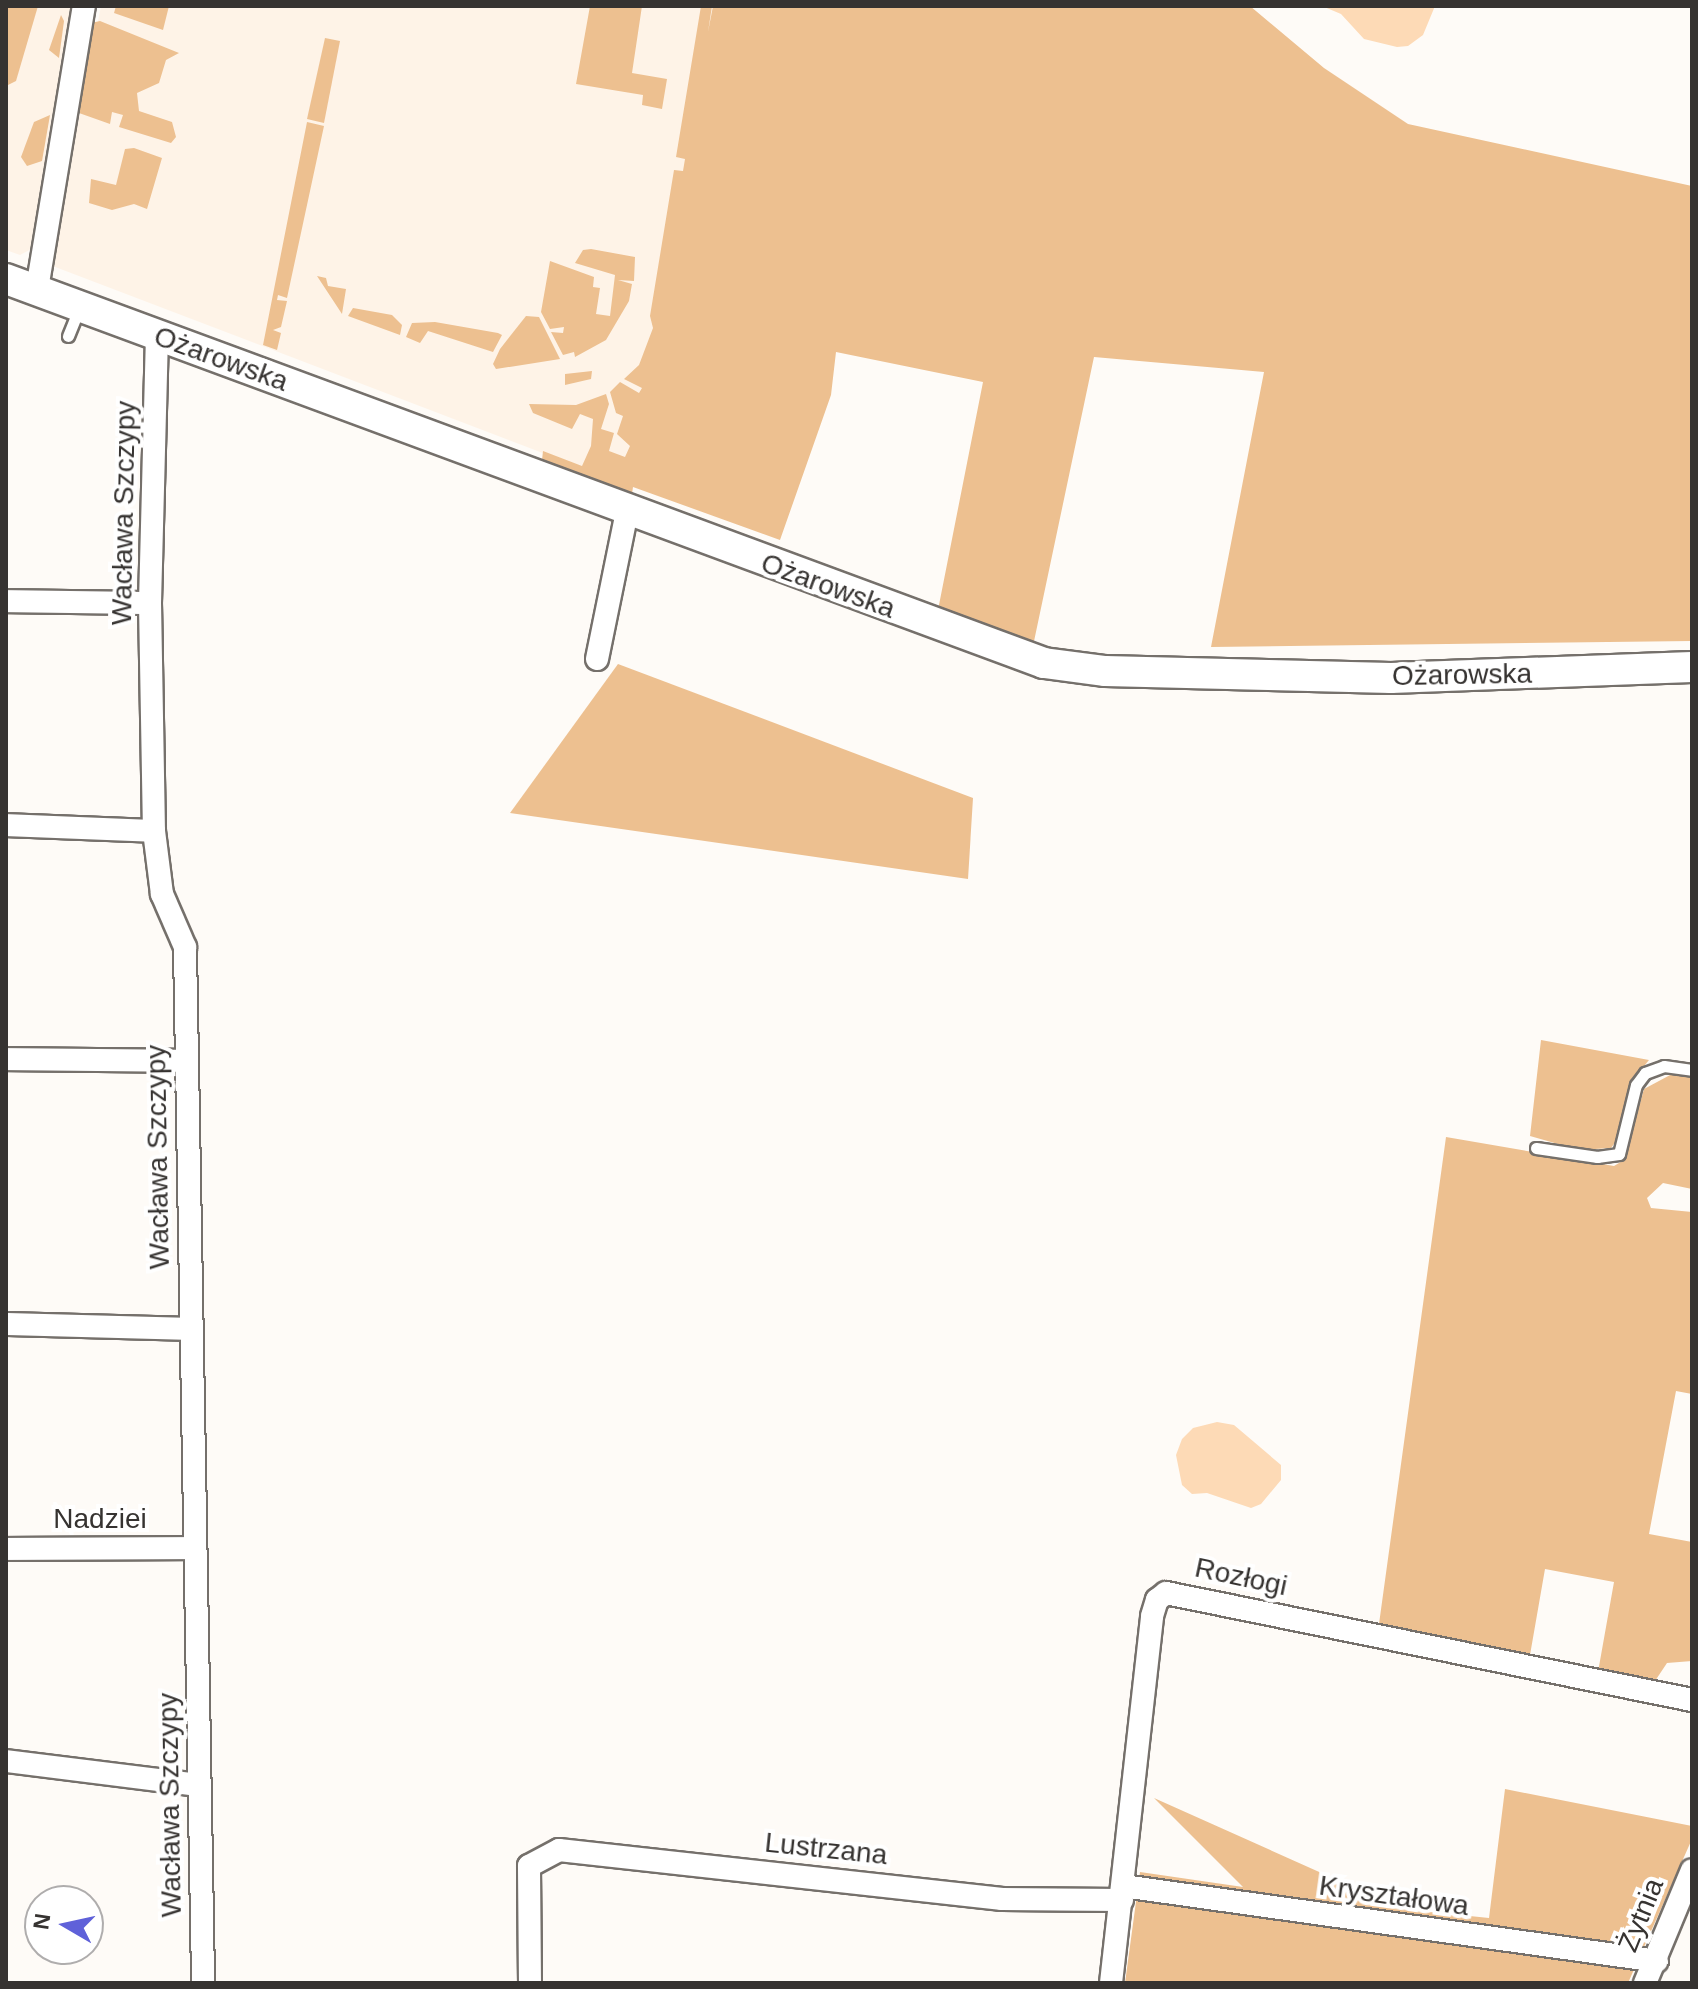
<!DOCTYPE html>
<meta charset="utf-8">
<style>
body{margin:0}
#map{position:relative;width:1698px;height:1989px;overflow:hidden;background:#fefbf7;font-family:Helvetica,sans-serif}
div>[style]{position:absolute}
.built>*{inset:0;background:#fef3e7}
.green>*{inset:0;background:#edc090}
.water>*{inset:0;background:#fddab6}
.roads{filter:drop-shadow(2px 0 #75706b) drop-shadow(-2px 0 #75706b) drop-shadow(0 2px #75706b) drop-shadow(0 -2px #75706b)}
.lane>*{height:11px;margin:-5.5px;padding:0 5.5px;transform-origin:5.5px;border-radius:5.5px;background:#fff}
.street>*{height:22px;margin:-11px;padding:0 11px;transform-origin:11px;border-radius:11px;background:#fff}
.secondary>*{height:30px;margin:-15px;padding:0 15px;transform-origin:15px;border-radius:15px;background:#fff}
span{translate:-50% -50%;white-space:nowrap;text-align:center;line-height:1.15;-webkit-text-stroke:8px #fff;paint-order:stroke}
.street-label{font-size:28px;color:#363331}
.frame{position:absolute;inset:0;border:8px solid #363331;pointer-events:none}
.north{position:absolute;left:24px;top:1885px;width:80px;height:80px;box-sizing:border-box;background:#fff;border:2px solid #afadad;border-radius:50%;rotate:279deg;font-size:22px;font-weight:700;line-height:32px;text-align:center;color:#363331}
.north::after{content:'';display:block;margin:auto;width:28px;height:36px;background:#5f61d9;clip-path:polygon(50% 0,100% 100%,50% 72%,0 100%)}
</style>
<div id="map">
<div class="built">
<div style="clip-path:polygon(6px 6px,73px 6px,37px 246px,20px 255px,6px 250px)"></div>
<div style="clip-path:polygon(101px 6px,713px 6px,632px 487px,50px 265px)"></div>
</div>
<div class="green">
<div style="clip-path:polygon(6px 6px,38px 6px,16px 81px,6px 86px)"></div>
<div style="clip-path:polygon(116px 6px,169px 6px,163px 30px,114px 13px)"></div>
<div style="clip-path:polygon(590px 6px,642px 6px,632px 73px,667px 79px,662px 109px,642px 105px,643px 95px,576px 84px)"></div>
<div style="clip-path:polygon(701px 6px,712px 6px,708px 32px,713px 6px,1250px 6px,1324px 68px,1408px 124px,1692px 186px,1692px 641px,1211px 647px,1264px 372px,1094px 357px,1033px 646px,938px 610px,983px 382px,836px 352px,831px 395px,780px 540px,633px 487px,631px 501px,550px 472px,542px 460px,543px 451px,582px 466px,591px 446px,593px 419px,580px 414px,572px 429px,533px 413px,529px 404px,576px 405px,606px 394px,609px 404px,601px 429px,614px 433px,609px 451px,625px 457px,630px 446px,617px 434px,623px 416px,616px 413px,610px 392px,620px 382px,639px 393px,642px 388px,624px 379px,639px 365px,653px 328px,650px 316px,674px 170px,683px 171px,685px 159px,676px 157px)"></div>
<div style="clip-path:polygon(61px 15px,64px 21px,59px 58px,49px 50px)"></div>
<div style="clip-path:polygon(100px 21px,179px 53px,166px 60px,159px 83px,137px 93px,139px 111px,172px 122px,176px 137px,171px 143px,119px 127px,123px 115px,112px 112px,110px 124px,79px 113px,91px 23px)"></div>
<div style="clip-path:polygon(325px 38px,340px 41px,324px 123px,307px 119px)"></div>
<div style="clip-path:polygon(50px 115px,42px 161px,27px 166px,21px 157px,34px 122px)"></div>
<div style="clip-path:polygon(307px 122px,324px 126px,287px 298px,278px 295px,277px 300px,287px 301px,281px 327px,273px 330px,281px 333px,277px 350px,263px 345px)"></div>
<div style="clip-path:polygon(134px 148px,162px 158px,147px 209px,134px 204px,112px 210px,89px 203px,91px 179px,116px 185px,125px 149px)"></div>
<div style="clip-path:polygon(591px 249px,635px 257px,634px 281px,618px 280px,632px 284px,629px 301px,606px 340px,575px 357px,574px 352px,563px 355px,551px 332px,563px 333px,564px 327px,550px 329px,541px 312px,550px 261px,594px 277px,593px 287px,600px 288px,596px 314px,610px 316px,615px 275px,575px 263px,583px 250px)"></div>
<div style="clip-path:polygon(317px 276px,326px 278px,328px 286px,346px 289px,342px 314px)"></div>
<div style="clip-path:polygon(353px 308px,392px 315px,402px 325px,400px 335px,348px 316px)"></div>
<div style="clip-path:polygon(526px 316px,539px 317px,560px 359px,496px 369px,493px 364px,500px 349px)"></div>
<div style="clip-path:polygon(435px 322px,498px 333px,502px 335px,493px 352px,428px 331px,420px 343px,406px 337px,412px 323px)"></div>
<div style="clip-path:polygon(592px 371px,591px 379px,565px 385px,565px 374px)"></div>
<div style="clip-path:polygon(618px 664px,973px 798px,968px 879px,510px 813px)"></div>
<div style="clip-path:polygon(1541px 1040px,1649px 1060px,1631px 1082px,1617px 1140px,1611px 1148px,1579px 1150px,1530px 1136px)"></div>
<div style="clip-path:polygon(1672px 1074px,1692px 1076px,1692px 1189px,1663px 1183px,1647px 1198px,1651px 1208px,1692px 1212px,1692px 1394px,1676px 1391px,1649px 1534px,1692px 1542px,1692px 1661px,1667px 1663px,1653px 1684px,1598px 1672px,1614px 1582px,1545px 1569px,1530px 1655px,1379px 1624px,1446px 1137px,1614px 1166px,1624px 1160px,1644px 1089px)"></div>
<div style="clip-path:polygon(1505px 1789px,1692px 1826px,1692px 1839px,1628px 1983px,1125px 1983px,1140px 1872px,1243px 1887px,1154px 1798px,1402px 1909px,1489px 1918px)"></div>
</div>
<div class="water">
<div style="clip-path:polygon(1322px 6px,1435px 6px,1423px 35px,1408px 46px,1397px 47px,1364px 39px,1341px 14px)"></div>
<div style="clip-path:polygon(1217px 1422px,1234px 1425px,1281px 1465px,1281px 1480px,1261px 1504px,1251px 1508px,1207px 1493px,1192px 1494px,1182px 1485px,1176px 1455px,1182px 1439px,1193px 1428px)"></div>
</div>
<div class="roads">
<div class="lane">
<div style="left:68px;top:336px;width:31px;rotate:-68deg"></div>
<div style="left:1536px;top:1148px;width:62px;rotate:8.4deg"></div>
<div style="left:1597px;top:1157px;width:22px;rotate:-8deg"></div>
<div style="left:1619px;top:1154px;width:71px;rotate:-76.2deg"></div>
<div style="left:1636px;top:1085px;width:15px;rotate:-53deg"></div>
<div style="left:1645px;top:1073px;width:20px;rotate:-20deg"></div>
<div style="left:1664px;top:1066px;width:28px;rotate:8deg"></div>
</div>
<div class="street">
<div style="left:37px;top:289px;width:287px;rotate:-80.6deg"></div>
<div style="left:157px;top:335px;width:268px;rotate:91.5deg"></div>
<div style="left:150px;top:603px;width:228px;rotate:89deg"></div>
<div style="left:154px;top:831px;width:64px;rotate:82.8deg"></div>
<div style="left:162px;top:894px;width:58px;rotate:66.5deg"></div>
<div style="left:185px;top:947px;width:1036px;rotate:89deg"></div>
<div style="left:6px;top:601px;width:144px;rotate:0.8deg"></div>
<div style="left:597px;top:659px;width:151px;rotate:-78.5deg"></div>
<div style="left:6px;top:825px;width:148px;rotate:2.3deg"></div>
<div style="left:6px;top:1059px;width:180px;rotate:0.6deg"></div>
<div style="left:6px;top:1324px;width:185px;rotate:1.5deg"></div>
<div style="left:6px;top:1549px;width:189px;rotate:-0.3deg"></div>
<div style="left:6px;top:1761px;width:195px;rotate:7.1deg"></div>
<div style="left:1123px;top:1886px;width:539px;rotate:7.99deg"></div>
<div style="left:530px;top:1983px;width:117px;rotate:-90.5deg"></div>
<div style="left:529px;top:1866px;width:34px;rotate:-28deg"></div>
<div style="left:559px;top:1850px;width:446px;rotate:6.3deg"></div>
<div style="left:1002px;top:1899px;width:120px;rotate:0.5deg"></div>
<div style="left:1111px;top:1983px;width:369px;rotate:-83.6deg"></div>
<div style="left:1152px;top:1616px;width:17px;rotate:-73deg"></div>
<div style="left:1157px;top:1600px;width:11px;rotate:-38deg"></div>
<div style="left:1166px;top:1593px;width:537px;rotate:11.5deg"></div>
<div style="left:1645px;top:1983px;width:122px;rotate:-67.4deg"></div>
</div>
<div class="secondary">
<div style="left:6px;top:279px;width:1107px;rotate:20.3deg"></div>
<div style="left:1044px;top:663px;width:62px;rotate:7.5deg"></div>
<div style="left:1105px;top:671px;width:286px;rotate:1.4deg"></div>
<div style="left:1391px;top:678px;width:301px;rotate:-2.1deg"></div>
</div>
</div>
<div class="street-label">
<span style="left:221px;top:359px;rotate:20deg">Ożarowska</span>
<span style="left:124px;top:513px;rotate:-89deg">Wacława Szczypy</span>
<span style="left:828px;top:586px;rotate:20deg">Ożarowska</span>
<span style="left:1462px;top:675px;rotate:-1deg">Ożarowska</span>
<span style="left:158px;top:1157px;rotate:-91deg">Wacława Szczypy</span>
<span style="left:100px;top:1519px">Nadziei</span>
<span style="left:1241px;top:1577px;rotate:12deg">Rozłogi</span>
<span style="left:170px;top:1805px;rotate:-91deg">Wacława Szczypy</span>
<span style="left:826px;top:1849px;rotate:6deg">Lustrzana</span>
<span style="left:1394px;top:1896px;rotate:8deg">Kryształowa</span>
<span style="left:1641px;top:1915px;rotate:-68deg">Żytnia</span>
</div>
<div class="frame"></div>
<div class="north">N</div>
</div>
